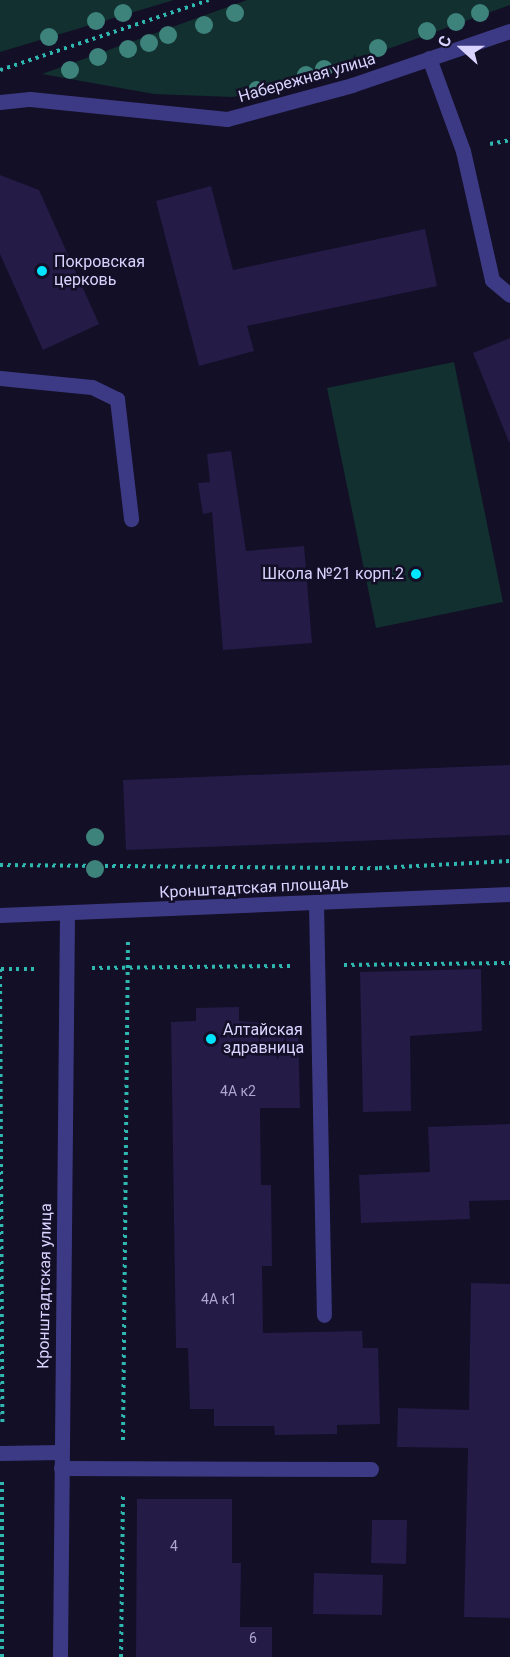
<!DOCTYPE html>
<meta charset="utf-8">
<style>
body{margin:0}
#map{position:relative;width:510px;height:1657px;overflow:hidden;background:#130f26;font-family:Roboto,sans-serif}
div>[style]{position:absolute}
.green>*{inset:0;background:#12302f}
.building>*{inset:0;background:#241b47}
.path>*{height:4px;margin-top:-2px;transform-origin:0;background:repeating-linear-gradient(90deg,#2fb8b0 0 3px,transparent 0 7.5px)}
.lane>*{height:15px;margin:-7.5px;padding:0 7.5px;transform-origin:7.5px;border-radius:7.5px;background:#3d3a85}
.street>*{height:15px;margin:-7.5px;padding:0 7.5px;transform-origin:7.5px;border-radius:7.5px;background:#3d3a85}
.trees>*{width:18px;height:18px;margin:-9px;border-radius:50%;background:#3d827b}
.dots>*{width:16px;height:16px;translate:-50% -50%;box-sizing:border-box;border:3px solid #130f26;border-radius:50%}
span{translate:-50% -50%;white-space:nowrap;text-align:center;line-height:1.15;-webkit-text-stroke:5px #130f26;paint-order:stroke}
.number-label{font-size:14px;color:#aca6d1}
.number-label span{-webkit-text-stroke-width:0}
.street-label{font-size:16px;color:#d9d4ff}
.poi-label{font-size:16px;color:#d9d4ff}
.left{translate:0 -50%;text-align:left}
.right{translate:-100% -50%;text-align:right}
.north{position:absolute;left:432px;top:18px;width:60px;height:60px;-webkit-text-stroke:4px #130f26;paint-order:stroke;rotate:291deg;font-size:16px;font-weight:700;line-height:24px;text-align:center;color:#d9d4ff}
.north::after{content:'';display:block;margin:auto;width:21px;height:27px;background:#d9d4ff;clip-path:polygon(50% 0,100% 100%,50% 72%,0 100%)}
</style>
<div id="map">
<div class="green">
<div style="clip-path:polygon(0 0,174px 0,0 52px)"></div>
<div style="clip-path:polygon(247px 0,510px 0,510px 5px,296px 82px,233px 97px,154px 94px,42px 74px)"></div>
<div style="clip-path:polygon(454px 362px,503px 602px,376px 628px,327px 388px)"></div>
</div>
<div class="building">
<div style="clip-path:polygon(0 175px,39px 190px,99px 324px,43px 350px,0 254px)"></div>
<div style="clip-path:polygon(211px 186px,233px 270px,425px 229px,437px 286px,247px 326px,254px 351px,199px 366px,156px 201px)"></div>
<div style="clip-path:polygon(510px 338px,510px 442px,509px 442px,473px 353px)"></div>
<div style="clip-path:polygon(231px 451px,246px 551px,304px 546px,312px 643px,223px 650px,212px 512px,203px 514px,198px 483px,210px 482px,207px 454px)"></div>
<div style="clip-path:polygon(510px 765px,510px 835px,126px 850px,123px 780px)"></div>
<div style="clip-path:polygon(481px 969px,482px 1031px,410px 1036px,411px 1111px,363px 1112px,360px 972px)"></div>
<div style="clip-path:polygon(239px 1007px,239px 1021px,298px 1026px,300px 1108px,260px 1108px,261px 1185px,271px 1185px,272px 1266px,262px 1266px,263px 1333px,362px 1331px,363px 1348px,378px 1348px,380px 1424px,337px 1425px,337px 1434px,275px 1435px,274px 1426px,214px 1426px,214px 1409px,190px 1409px,188px 1348px,176px 1348px,171px 1022px,196px 1021px,196px 1008px)"></div>
<div style="clip-path:polygon(510px 1124px,510px 1200px,469px 1201px,470px 1219px,361px 1223px,359px 1175px,430px 1172px,428px 1127px)"></div>
<div style="clip-path:polygon(471px 1283px,510px 1284px,510px 1618px,464px 1617px,468px 1448px,397px 1447px,398px 1408px,469px 1410px)"></div>
<div style="clip-path:polygon(137px 1499px,232px 1499px,232px 1563px,241px 1563px,240px 1627px,272px 1627px,272px 1657px,136px 1657px)"></div>
<div style="clip-path:polygon(372px 1520px,407px 1520px,406px 1564px,371px 1563px)"></div>
<div style="clip-path:polygon(314px 1573px,383px 1575px,382px 1615px,313px 1614px)"></div>
</div>
<div class="path">
<div style="left:0;top:70px;width:220px;rotate:-18.5deg"></div>
<div style="left:490px;top:144px;width:20px;rotate:-11deg"></div>
<div style="left:0;top:865px;width:379px;rotate:0.5deg"></div>
<div style="left:379px;top:868px;width:131px;rotate:-3.1deg"></div>
<div style="left:344px;top:965px;width:166px;rotate:-0.7deg"></div>
<div style="left:92px;top:968px;width:199px;rotate:-0.6deg"></div>
<div style="left:0;top:969px;width:457px;rotate:89.7deg"></div>
<div style="left:1px;top:969px;width:38px"></div>
<div style="left:123px;top:1440px;width:502px;rotate:-89.43deg"></div>
<div style="left:2px;top:1657px;width:178px;rotate:-90deg"></div>
<div style="left:121px;top:1657px;width:161px;rotate:-89.3deg"></div>
</div>
<div class="lane">
<div style="left:429px;top:58px;width:99px;rotate:69.9deg"></div>
<div style="left:463px;top:151px;width:132px;rotate:77.3deg"></div>
<div style="left:492px;top:280px;width:23px;rotate:40deg"></div>
<div style="left:0;top:378px;width:92px;rotate:5.6deg"></div>
<div style="left:92px;top:387px;width:28px;rotate:26deg"></div>
<div style="left:117px;top:399px;width:121px;rotate:83.3deg"></div>
<div style="left:316px;top:903px;width:412px;rotate:88.9deg"></div>
<div style="left:0;top:1453px;width:61px;rotate:-0.9deg"></div>
<div style="left:61px;top:1468px;width:310px;rotate:0.2deg"></div>
</div>
<div class="street">
<div style="left:0;top:102px;width:30px;rotate:-6deg"></div>
<div style="left:30px;top:99px;width:198px;rotate:5.8deg"></div>
<div style="left:227px;top:119px;width:130px;rotate:-15.2deg"></div>
<div style="left:352px;top:85px;width:167px;rotate:-18.9deg"></div>
<div style="left:0;top:915px;width:510px;rotate:-2.36deg"></div>
<div style="left:60px;top:1657px;width:742px;rotate:-89.46deg"></div>
</div>
<div class="trees">
<div style="left:123px;top:13px"></div>
<div style="left:235px;top:13px"></div>
<div style="left:480px;top:13px"></div>
<div style="left:96px;top:21px"></div>
<div style="left:456px;top:22px"></div>
<div style="left:204px;top:25px"></div>
<div style="left:427px;top:31px"></div>
<div style="left:168px;top:35px"></div>
<div style="left:49px;top:37px"></div>
<div style="left:149px;top:43px"></div>
<div style="left:378px;top:48px"></div>
<div style="left:128px;top:49px"></div>
<div style="left:98px;top:57px"></div>
<div style="left:324px;top:69px"></div>
<div style="left:70px;top:70px"></div>
<div style="left:306px;top:75px"></div>
<div style="left:257px;top:90px"></div>
<div style="left:95px;top:837px"></div>
<div style="left:95px;top:869px"></div>
</div>
<div class="dots">
<div style="left:42px;top:271px;background:#00e5ff"></div>
<div style="left:416px;top:574px;background:#00e5ff"></div>
<div style="left:211px;top:1039px;background:#00e5ff"></div>
</div>
<div class="number-label">
<span style="left:238px;top:1091px">4А к2</span>
<span style="left:219px;top:1299px">4А к1</span>
<span style="left:174px;top:1546px">4</span>
<span style="left:253px;top:1638px">6</span>
</div>
<div class="street-label">
<span style="left:307px;top:78px;rotate:-16deg">Набережная улица</span>
<span style="left:254px;top:888px;rotate:-3deg">Кронштадтская площадь</span>
<span style="left:45px;top:1286px;rotate:-89deg">Кронштадтская улица</span>
</div>
<div class="poi-label">
<span class="left" style="left:54px;top:271px">Покровская<br>церковь</span>
<span class="right" style="left:404px;top:574px">Школа №21 корп.2</span>
<span class="left" style="left:223px;top:1039px">Алтайская<br>здравница</span>
</div>
<div class="north">С</div>
</div>
